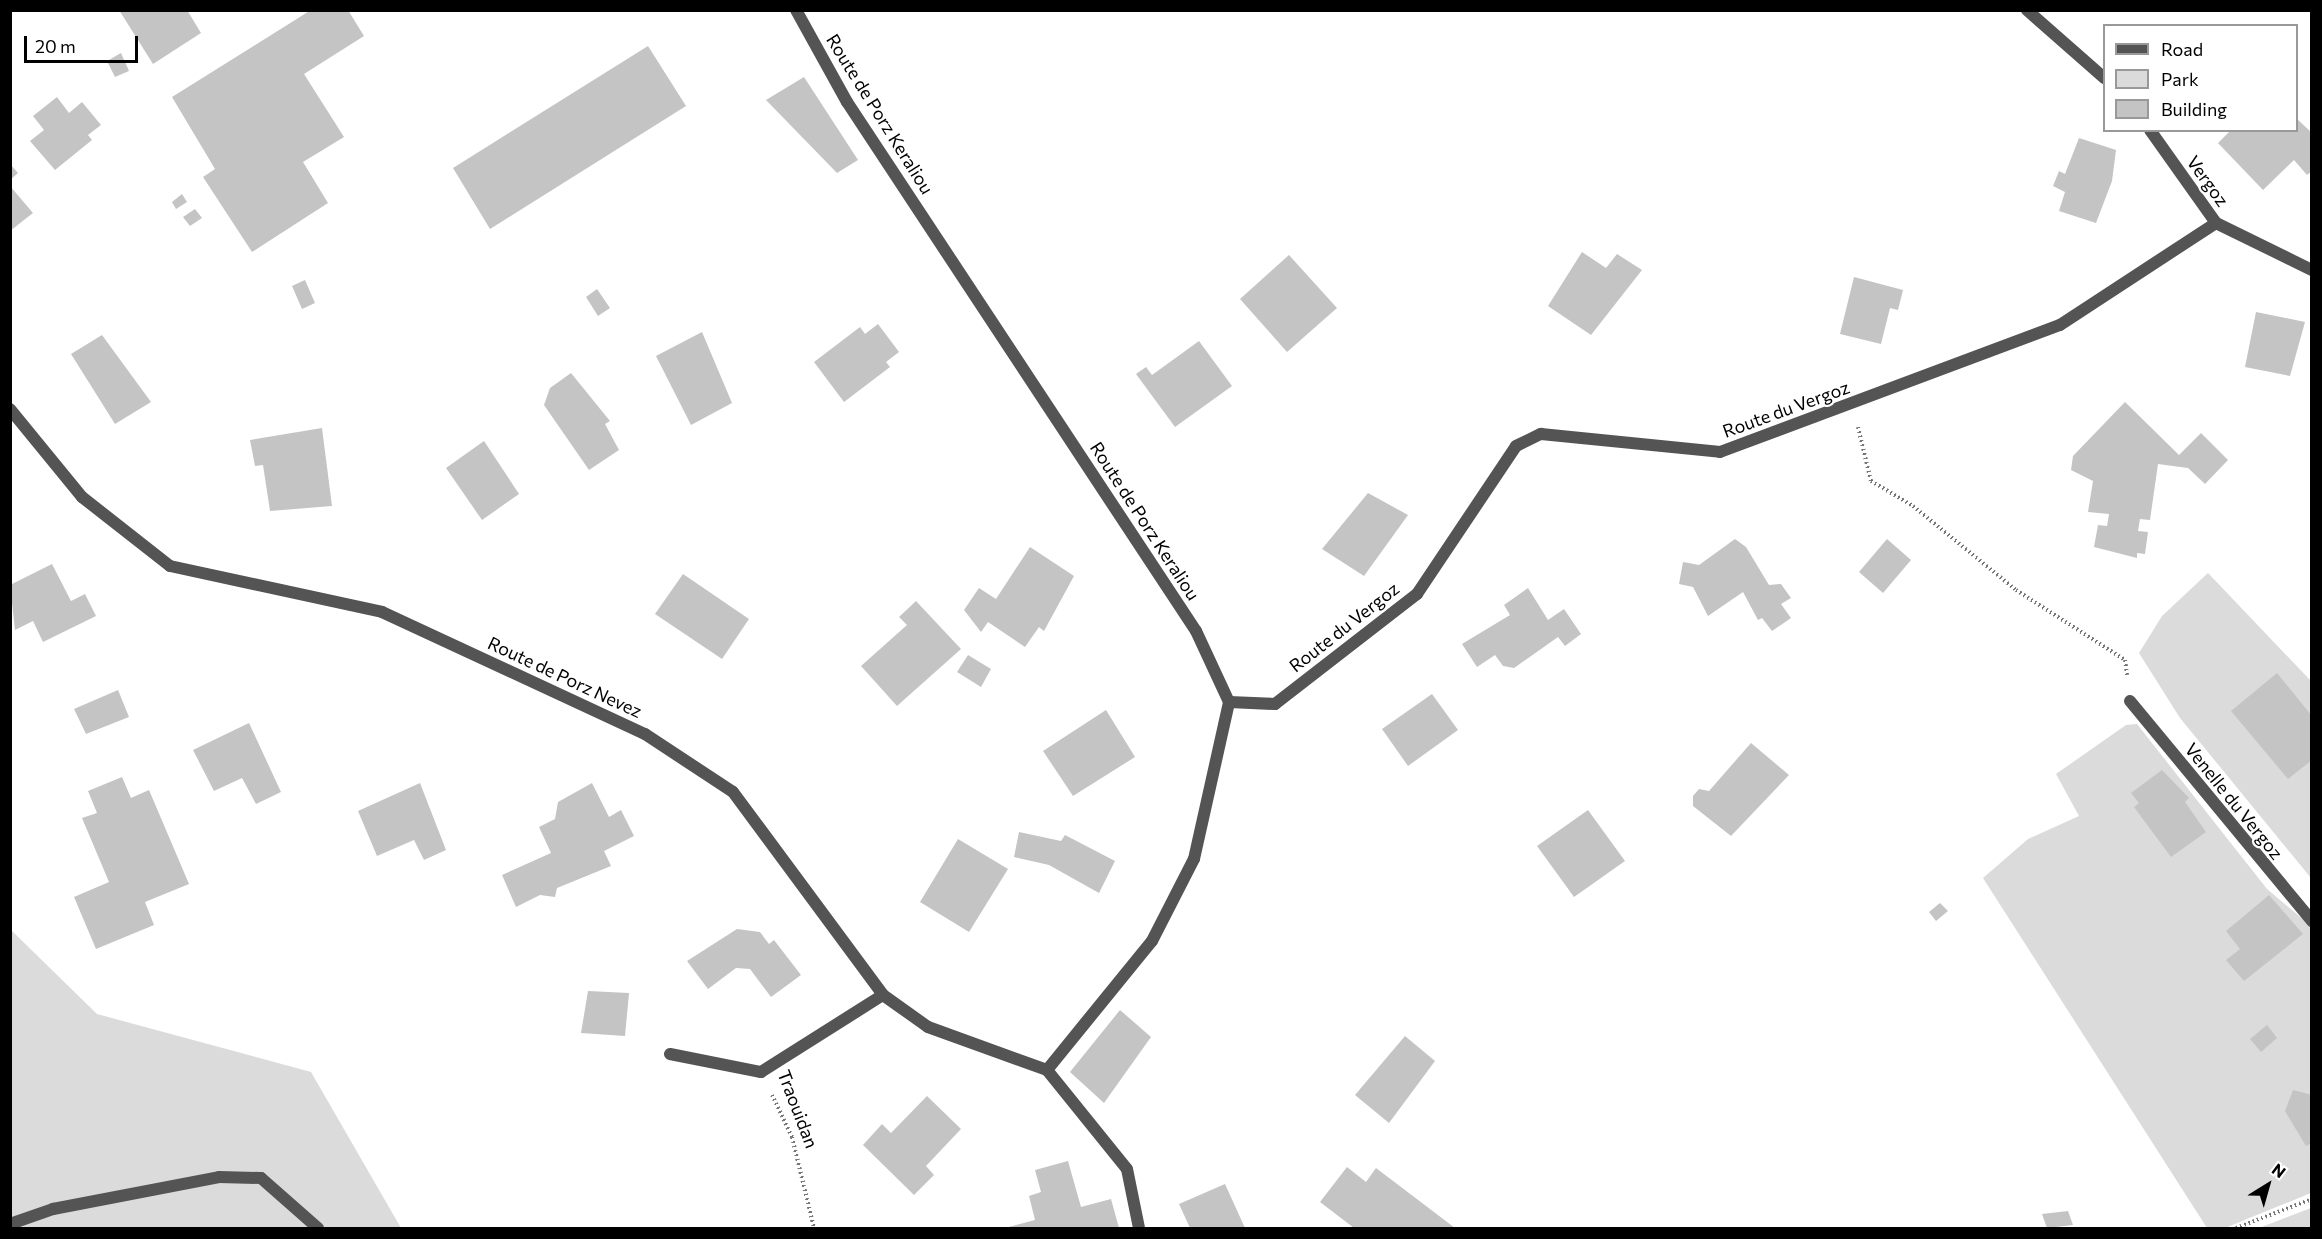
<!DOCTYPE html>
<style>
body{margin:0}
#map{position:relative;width:2322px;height:1239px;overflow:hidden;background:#fff;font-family:Commissioner,sans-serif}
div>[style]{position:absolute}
.green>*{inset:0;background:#dbdbdb}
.building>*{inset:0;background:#c4c4c4}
.path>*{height:4px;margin-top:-2px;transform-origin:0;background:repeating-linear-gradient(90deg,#767676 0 1.5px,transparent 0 4.5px)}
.minor>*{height:12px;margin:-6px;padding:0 6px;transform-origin:6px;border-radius:6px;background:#545454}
.tertiary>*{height:12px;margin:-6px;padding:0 6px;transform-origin:6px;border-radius:6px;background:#545454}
span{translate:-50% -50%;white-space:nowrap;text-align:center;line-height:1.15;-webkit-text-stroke:4.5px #fff;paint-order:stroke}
.street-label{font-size:18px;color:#000}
.frame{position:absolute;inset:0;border:12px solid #000;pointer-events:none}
.legend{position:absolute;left:2103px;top:24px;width:195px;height:108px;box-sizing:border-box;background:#fff;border:2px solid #999;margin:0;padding:8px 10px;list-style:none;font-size:18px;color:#000}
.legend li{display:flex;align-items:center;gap:12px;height:30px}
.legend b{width:30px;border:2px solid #999}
.north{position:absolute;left:2238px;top:1155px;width:60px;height:60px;-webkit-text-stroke:4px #fff;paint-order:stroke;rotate:37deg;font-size:16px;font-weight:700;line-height:24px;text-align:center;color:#000}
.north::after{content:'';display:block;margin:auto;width:21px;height:27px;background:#000;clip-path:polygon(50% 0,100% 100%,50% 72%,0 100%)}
.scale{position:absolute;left:24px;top:36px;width:114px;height:27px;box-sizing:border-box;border:3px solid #000;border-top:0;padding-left:8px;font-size:18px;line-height:21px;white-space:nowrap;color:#000;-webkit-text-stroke:4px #fff;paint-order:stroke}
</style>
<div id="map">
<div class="green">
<div style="clip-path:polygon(2208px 573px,2311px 681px,2311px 878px,2180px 718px,2139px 653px,2162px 616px)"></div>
<div style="clip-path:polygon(2137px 724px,2267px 889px,2311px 926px,2311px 1193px,2225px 1228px,2207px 1228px,1983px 878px,2028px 839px,2079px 816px,2056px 774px,2126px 725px)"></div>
<div style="clip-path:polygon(10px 929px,97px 1014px,311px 1072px,401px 1228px,11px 1228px)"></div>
<div style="clip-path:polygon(2311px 1208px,2311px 1228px,2259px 1228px)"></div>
</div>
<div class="building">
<div style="clip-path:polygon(119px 10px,187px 10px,201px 33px,153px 64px)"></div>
<div style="clip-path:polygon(311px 10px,348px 10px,364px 36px,304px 74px,344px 137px,303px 162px,328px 203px,252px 252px,203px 177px,215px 169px,172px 97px)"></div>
<div style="clip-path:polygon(648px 46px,686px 106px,490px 229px,453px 168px)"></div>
<div style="clip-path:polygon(121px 53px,129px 71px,115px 77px,107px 61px)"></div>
<div style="clip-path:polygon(804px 77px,858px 160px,837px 173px,766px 100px)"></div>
<div style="clip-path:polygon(57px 97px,69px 113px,82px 102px,101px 125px,88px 135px,92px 140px,55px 170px,30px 141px,44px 130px,33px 116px)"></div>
<div style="clip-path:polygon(2296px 118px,2312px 133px,2312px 171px,2307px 175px,2294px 160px,2263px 190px,2218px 143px,2231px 130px,2296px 130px)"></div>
<div style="clip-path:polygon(2079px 138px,2116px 150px,2112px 181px,2096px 223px,2059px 211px,2065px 192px,2053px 186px,2059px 171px,2065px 174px)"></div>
<div style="clip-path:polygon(10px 164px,18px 173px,10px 180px)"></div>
<div style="clip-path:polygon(10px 186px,33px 213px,10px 231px)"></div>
<div style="clip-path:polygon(182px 194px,187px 202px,176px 209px,172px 202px)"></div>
<div style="clip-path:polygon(195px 209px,202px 218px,190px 226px,183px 217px)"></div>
<div style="clip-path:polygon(1582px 252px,1606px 268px,1617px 254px,1642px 270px,1591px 335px,1548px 306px)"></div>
<div style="clip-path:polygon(1289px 255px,1337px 308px,1287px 352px,1240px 299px)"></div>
<div style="clip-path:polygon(1854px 277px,1903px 290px,1898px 310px,1890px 308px,1881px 344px,1840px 334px)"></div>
<div style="clip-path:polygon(305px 280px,315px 303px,302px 309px,292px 286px)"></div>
<div style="clip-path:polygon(597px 289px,610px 308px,598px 316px,586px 297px)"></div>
<div style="clip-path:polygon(2256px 312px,2305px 322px,2290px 376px,2245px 367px)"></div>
<div style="clip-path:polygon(878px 324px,899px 352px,886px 362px,890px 367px,844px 402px,814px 362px,860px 327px,865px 334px)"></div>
<div style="clip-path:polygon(702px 332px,732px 403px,691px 425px,656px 356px)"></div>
<div style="clip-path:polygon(102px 335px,151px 402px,115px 424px,71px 354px)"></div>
<div style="clip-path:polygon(1199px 341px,1232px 386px,1175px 427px,1136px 374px,1146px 367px,1152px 375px)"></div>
<div style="clip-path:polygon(571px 373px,610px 421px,605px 424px,619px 450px,589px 470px,544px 405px,550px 388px)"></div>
<div style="clip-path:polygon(2125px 402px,2179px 455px,2201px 433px,2228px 460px,2205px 484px,2188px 468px,2158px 464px,2150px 520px,2140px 519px,2138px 531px,2148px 532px,2145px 554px,2137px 553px,2137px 558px,2094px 547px,2098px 525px,2107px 526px,2109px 514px,2088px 512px,2093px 481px,2071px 470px,2073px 456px)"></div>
<div style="clip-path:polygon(322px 428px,332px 506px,270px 511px,263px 465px,255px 466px,250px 440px)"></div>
<div style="clip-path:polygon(484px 441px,519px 494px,482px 520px,446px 468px)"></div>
<div style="clip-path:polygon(1368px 493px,1408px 515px,1364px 576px,1322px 549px)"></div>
<div style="clip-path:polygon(1735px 539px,1746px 547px,1769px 585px,1781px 584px,1791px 598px,1781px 604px,1791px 618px,1772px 631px,1762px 618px,1758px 620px,1743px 592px,1708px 616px,1693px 587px,1679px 584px,1683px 562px,1699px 565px)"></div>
<div style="clip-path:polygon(1887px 539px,1911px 560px,1883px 593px,1859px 572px)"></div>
<div style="clip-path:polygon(1030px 547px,1074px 576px,1044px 631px,1039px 627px,1025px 647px,988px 622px,981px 632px,964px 610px,979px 588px,996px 599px)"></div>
<div style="clip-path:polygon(52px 564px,71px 601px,85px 594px,96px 616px,43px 642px,33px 621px,15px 630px,10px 585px)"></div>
<div style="clip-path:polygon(683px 574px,749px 619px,722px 659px,655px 614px)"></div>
<div style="clip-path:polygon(1528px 588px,1548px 620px,1564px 609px,1581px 634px,1565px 646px,1558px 637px,1514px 668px,1503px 666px,1495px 655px,1477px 667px,1462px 644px,1510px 615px,1504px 605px)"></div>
<div style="clip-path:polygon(916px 601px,961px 649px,897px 706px,861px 666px,907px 625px,899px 617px)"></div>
<div style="clip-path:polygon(968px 655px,991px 669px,981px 687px,957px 672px)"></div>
<div style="clip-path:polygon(2277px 673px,2312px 716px,2312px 760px,2288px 779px,2231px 711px)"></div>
<div style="clip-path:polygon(118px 690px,129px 717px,86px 734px,74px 709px)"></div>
<div style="clip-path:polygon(1432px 694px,1458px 730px,1408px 766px,1382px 729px)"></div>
<div style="clip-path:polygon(1106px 710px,1135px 757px,1073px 796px,1043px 751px)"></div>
<div style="clip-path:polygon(249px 723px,281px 792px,256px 804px,242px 778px,214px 791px,193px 750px)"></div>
<div style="clip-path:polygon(1751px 743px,1789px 775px,1731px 836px,1693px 806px,1693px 796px,1699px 789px,1709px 791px)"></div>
<div style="clip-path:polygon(2162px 770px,2189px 798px,2185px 802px,2206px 832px,2171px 857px,2134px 807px,2139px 803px,2131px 793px)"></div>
<div style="clip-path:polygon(122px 777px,131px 798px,149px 790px,189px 884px,145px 902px,154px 925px,96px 949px,74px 897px,109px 882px,82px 818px,97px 813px,88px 791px)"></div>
<div style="clip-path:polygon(420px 783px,446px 850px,424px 860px,414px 840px,377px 856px,358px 811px)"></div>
<div style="clip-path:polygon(592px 783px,609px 817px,621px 810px,634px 836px,604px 851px,611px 866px,557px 888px,555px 897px,540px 895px,516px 907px,502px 875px,551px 853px,539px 827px,555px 819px,558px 802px)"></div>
<div style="clip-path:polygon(1588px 810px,1625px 861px,1574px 897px,1537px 846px)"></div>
<div style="clip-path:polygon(1019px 832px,1061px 841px,1065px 835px,1115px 861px,1099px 893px,1049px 865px,1014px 857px)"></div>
<div style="clip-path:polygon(958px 839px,1008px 869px,969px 932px,920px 902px)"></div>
<div style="clip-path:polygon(2269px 895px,2303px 934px,2244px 981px,2226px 960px,2240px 949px,2226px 931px)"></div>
<div style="clip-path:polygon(1940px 903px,1948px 911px,1936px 921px,1929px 912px)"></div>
<div style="clip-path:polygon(737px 929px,760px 932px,769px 944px,774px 940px,801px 975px,771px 997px,750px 969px,736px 968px,708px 989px,687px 961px)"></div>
<div style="clip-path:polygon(588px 991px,629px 993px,625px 1036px,581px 1033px)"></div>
<div style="clip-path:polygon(1120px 1010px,1151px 1037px,1104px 1103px,1070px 1072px)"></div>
<div style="clip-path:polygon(2267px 1025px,2277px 1038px,2261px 1052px,2250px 1039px)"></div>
<div style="clip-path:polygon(1405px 1036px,1435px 1061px,1389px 1123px,1355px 1095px)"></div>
<div style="clip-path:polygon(2293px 1090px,2312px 1095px,2312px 1143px,2306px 1146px,2285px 1111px)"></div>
<div style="clip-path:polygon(927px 1096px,961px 1129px,926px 1166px,934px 1175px,914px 1195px,863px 1145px,882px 1124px,891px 1133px)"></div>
<div style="clip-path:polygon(1068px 1161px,1081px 1207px,1111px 1199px,1119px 1228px,1005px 1228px,1035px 1220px,1029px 1196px,1041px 1192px,1035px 1170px)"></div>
<div style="clip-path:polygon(1347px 1167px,1366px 1182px,1376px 1168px,1455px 1228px,1354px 1228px,1320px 1202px)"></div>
<div style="clip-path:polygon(1225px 1184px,1245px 1228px,1190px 1228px,1179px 1204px)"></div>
<div style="clip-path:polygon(2068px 1211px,2073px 1225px,2047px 1228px,2042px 1214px)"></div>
</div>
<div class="path">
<div style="left:1858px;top:427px;width:56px;rotate:76.5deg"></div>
<div style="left:1871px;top:481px;width:49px;rotate:30.8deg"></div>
<div style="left:1913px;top:506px;width:133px;rotate:39.2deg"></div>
<div style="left:2016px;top:590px;width:130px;rotate:32.7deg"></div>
<div style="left:2125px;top:660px;width:15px;rotate:82deg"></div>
<div style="left:772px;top:1095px;width:47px;rotate:64.5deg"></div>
<div style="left:792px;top:1137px;width:94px;rotate:76.4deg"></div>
<div style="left:2236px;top:1228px;width:81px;rotate:-20.9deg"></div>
</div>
<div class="minor">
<div style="left:2027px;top:10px;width:103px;rotate:41.4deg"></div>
<div style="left:2150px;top:130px;width:114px;rotate:54.6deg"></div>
<div style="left:10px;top:409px;width:114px;rotate:50.7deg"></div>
<div style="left:82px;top:497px;width:112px;rotate:38.1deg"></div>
<div style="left:170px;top:566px;width:217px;rotate:12.2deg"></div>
<div style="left:382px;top:612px;width:290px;rotate:24.9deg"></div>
<div style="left:645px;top:734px;width:105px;rotate:33.4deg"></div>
<div style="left:733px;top:792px;width:252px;rotate:53.5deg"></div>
<div style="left:883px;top:995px;width:55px;rotate:35.4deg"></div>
<div style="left:928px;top:1027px;width:127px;rotate:19.9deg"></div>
<div style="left:1047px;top:1070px;width:166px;rotate:-50.9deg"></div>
<div style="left:1152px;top:941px;width:92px;rotate:-62.9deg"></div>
<div style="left:1194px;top:859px;width:161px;rotate:-77.4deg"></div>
<div style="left:1229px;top:702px;width:78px;rotate:-114.9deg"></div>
<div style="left:1196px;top:631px;width:634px;rotate:-123.41deg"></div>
<div style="left:847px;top:102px;width:105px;rotate:-119deg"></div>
<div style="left:2130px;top:701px;width:286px;rotate:50.4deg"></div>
<div style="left:1229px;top:702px;width:46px;rotate:2.5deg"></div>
<div style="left:1275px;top:704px;width:180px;rotate:-37.8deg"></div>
<div style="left:1417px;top:594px;width:178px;rotate:-56.2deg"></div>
<div style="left:1516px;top:446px;width:28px;rotate:-26deg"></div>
<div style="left:1541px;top:434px;width:180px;rotate:5.7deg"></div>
<div style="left:1720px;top:452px;width:363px;rotate:-20.5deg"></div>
<div style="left:2060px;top:325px;width:186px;rotate:-33.2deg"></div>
<div style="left:2216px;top:223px;width:107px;rotate:26.1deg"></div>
<div style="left:670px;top:1054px;width:93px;rotate:11.2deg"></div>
<div style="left:761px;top:1072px;width:144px;rotate:-32.3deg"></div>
<div style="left:10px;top:1224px;width:46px;rotate:-19.2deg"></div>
<div style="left:53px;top:1209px;width:169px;rotate:-10.9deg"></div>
<div style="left:219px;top:1177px;width:42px;rotate:1.4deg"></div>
<div style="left:261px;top:1178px;width:76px;rotate:41.3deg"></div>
</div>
<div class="tertiary">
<div style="left:1047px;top:1070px;width:127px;rotate:51.1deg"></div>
<div style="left:1127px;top:1169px;width:60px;rotate:78.5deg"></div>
</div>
<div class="street-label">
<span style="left:880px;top:114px;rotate:58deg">Route de Porz Keraliou</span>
<span style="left:2208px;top:181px;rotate:54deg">Vergoz</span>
<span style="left:1786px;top:409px;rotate:-20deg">Route du Vergoz</span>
<span style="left:1145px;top:521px;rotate:57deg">Route de Porz Keraliou</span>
<span style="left:1344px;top:627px;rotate:-38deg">Route du Vergoz</span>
<span style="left:565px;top:677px;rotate:25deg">Route de Porz Nevez</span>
<span style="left:2234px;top:801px;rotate:51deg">Venelle du Vergoz</span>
<span style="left:798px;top:1109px;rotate:69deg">Traouidan</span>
</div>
<div class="frame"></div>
<ul class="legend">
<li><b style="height:8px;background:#545454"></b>Road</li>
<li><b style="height:16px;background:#dbdbdb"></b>Park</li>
<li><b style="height:16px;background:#c4c4c4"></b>Building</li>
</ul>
<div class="north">N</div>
<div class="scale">20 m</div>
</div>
